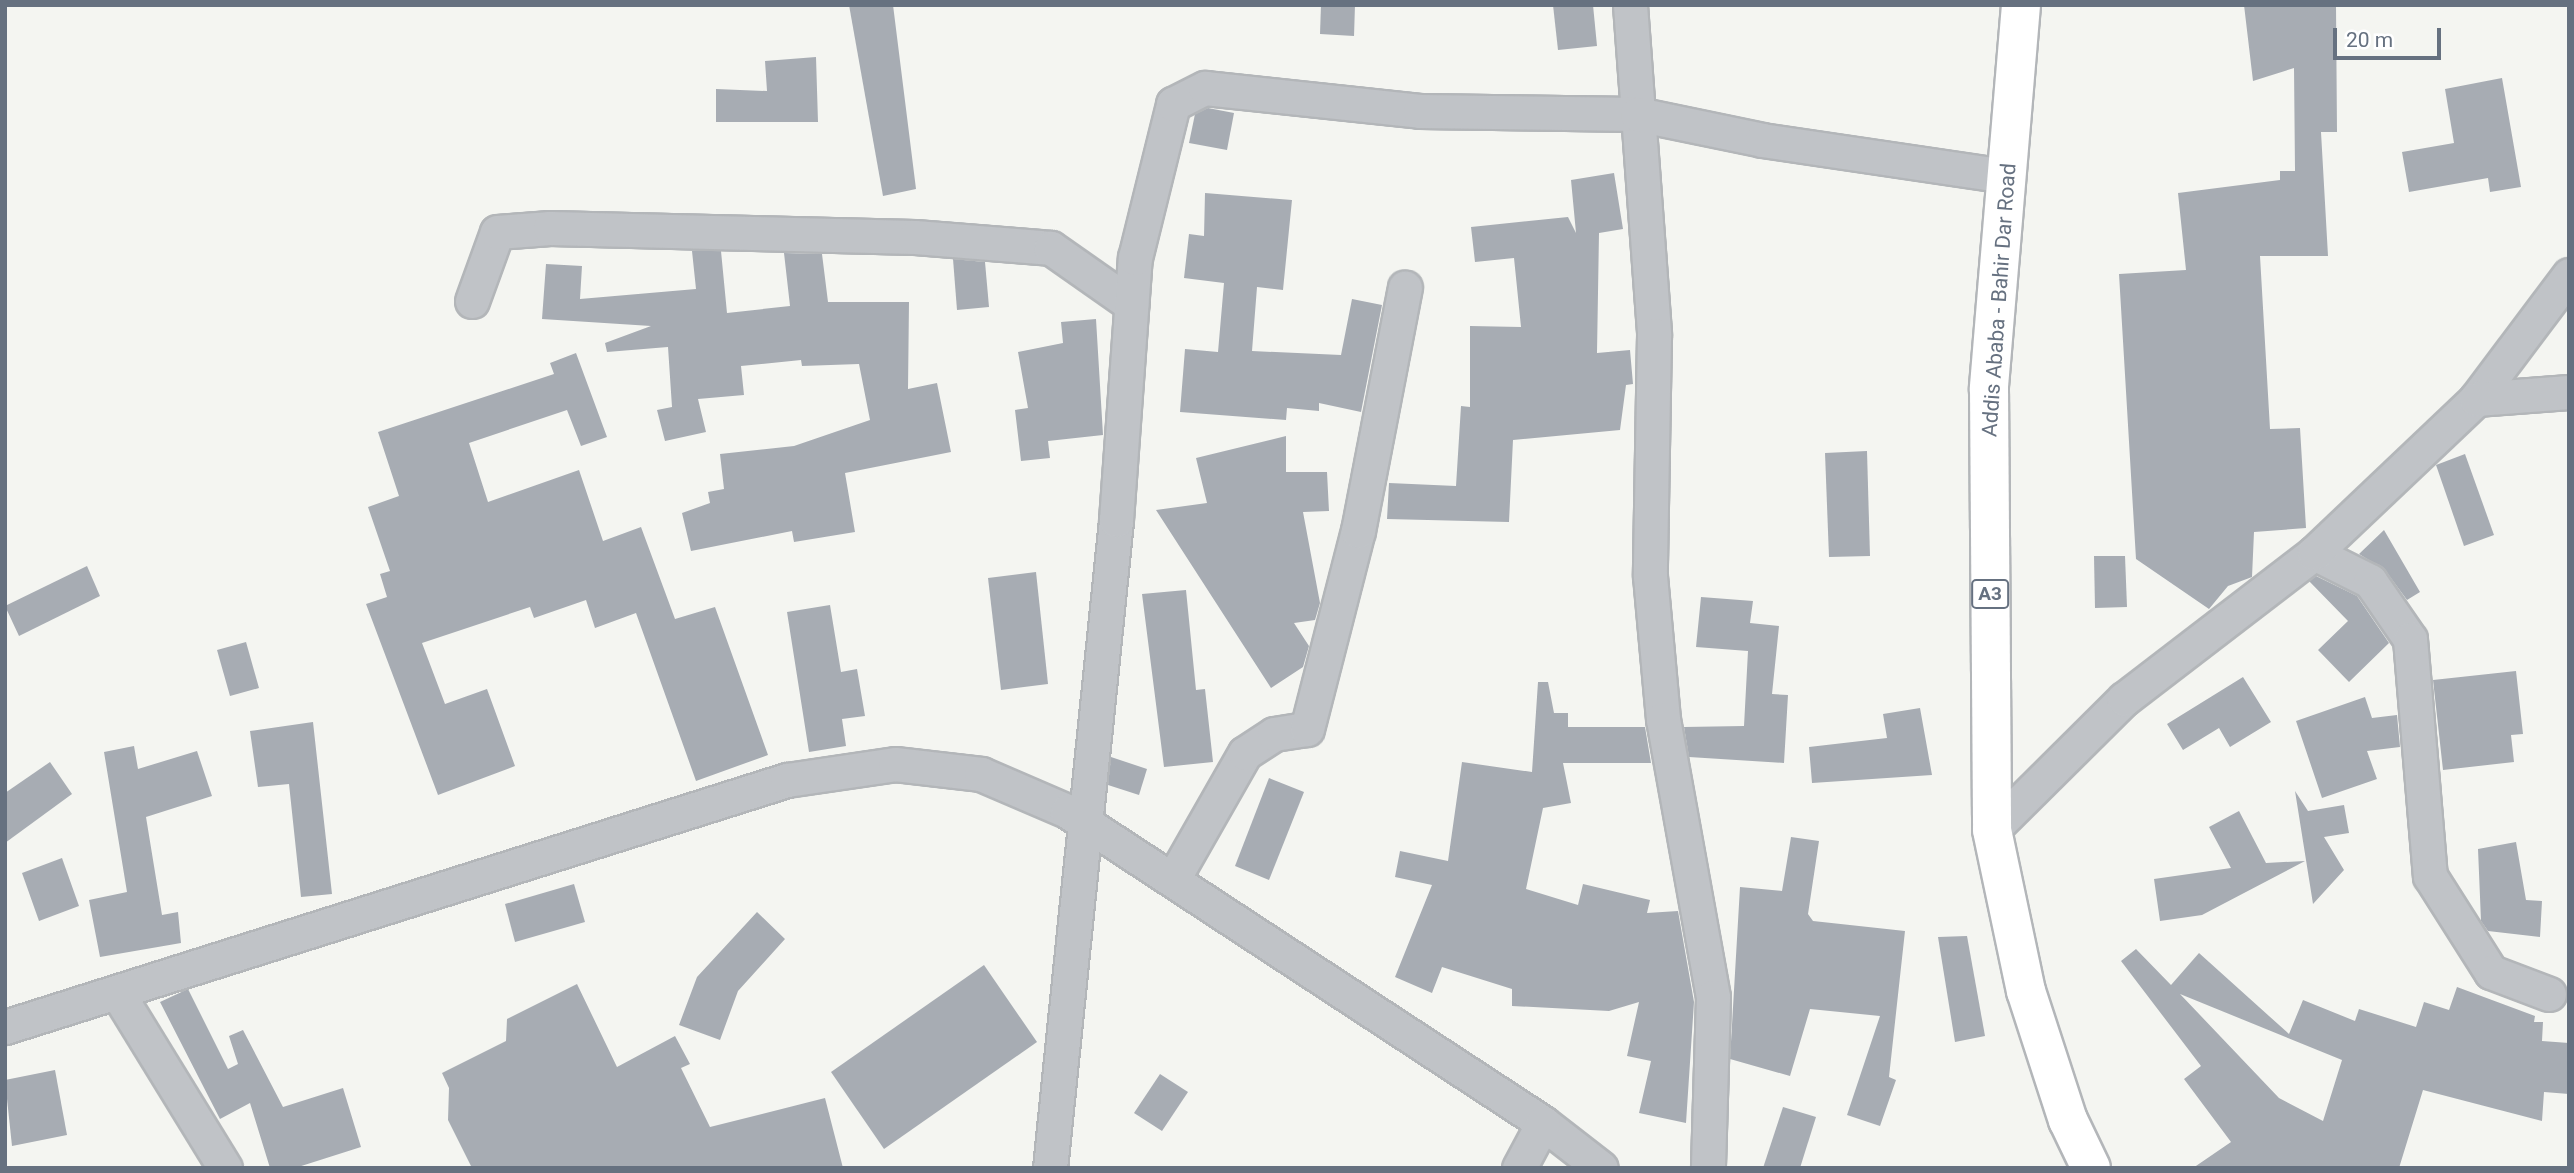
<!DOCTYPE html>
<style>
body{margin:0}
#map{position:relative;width:2574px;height:1173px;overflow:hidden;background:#f4f5f1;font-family:Roboto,sans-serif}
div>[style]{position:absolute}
.building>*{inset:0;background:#a7acb3}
.roads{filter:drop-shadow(2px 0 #b3b6b9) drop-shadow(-2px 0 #b3b6b9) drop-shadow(0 2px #b3b6b9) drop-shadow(0 -2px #b3b6b9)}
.street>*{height:33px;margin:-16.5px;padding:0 16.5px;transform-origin:16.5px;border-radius:16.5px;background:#c0c3c7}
.highway>*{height:38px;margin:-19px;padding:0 19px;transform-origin:19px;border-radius:19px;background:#fff}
span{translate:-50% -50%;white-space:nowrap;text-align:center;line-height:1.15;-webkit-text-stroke:7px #fff;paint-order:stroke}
.shield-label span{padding:2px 5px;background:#fff;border:2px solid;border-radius:5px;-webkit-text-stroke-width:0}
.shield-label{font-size:19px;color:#667180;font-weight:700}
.street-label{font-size:21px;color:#667180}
.frame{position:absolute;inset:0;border:7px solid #667180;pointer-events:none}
.scale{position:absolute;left:2333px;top:28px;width:108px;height:32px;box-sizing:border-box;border:4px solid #667180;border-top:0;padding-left:9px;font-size:21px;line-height:24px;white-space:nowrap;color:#667180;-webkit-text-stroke:5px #fff;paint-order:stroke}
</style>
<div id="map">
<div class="building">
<div style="clip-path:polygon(849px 5px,893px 5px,916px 189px,883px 196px)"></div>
<div style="clip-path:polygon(1321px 5px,1355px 5px,1354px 36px,1320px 34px)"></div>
<div style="clip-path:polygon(1553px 5px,1593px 5px,1597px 46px,1558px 50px)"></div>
<div style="clip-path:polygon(2244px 5px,2336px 5px,2337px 132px,2321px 132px,2328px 256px,2260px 256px,2270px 429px,2300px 428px,2306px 528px,2254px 532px,2252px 577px,2228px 586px,2209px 609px,2136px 559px,2119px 274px,2186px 270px,2178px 193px,2280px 180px,2280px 171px,2295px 171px,2294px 68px,2253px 81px)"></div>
<div style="clip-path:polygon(816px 57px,818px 122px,716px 122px,716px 89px,767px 91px,765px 61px)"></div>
<div style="clip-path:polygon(2502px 78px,2521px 187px,2490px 192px,2488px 178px,2409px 192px,2402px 152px,2454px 143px,2445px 89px)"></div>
<div style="clip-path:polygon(1208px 108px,1234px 113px,1227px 150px,1189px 143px,1195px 114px)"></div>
<div style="clip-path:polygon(1614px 173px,1623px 229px,1599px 233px,1597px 353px,1630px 350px,1633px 384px,1626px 385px,1620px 430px,1513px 440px,1509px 522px,1387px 519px,1389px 483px,1456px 486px,1461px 406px,1470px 407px,1470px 326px,1521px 327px,1514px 258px,1475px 262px,1471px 227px,1568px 217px,1576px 233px,1571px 180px)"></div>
<div style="clip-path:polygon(1205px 193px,1292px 200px,1283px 290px,1257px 287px,1252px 351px,1341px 355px,1352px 299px,1382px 305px,1361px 412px,1319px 403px,1319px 411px,1287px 408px,1286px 420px,1180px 412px,1185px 349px,1218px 352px,1224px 283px,1184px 278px,1189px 234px,1204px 236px)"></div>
<div style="clip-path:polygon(692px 251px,721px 251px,727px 313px,790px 306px,784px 253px,822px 254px,828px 302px,909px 302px,908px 389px,937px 383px,951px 452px,845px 473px,855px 532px,794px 542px,792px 531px,691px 551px,682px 513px,710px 503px,708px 492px,724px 489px,720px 454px,794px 446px,870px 420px,859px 364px,802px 366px,801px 360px,741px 366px,744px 395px,698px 399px,706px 432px,665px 441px,657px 410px,672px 407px,668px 347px,607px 352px,605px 343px,651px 326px,542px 319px,546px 264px,582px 266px,580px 299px,696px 289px)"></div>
<div style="clip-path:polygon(953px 259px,985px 262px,989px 307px,957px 310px)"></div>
<div style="clip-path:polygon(1096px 319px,1103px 435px,1048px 441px,1050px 458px,1021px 461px,1015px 410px,1028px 408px,1018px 352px,1063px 343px,1061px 322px)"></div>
<div style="clip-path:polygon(576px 353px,607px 437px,581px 446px,567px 410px,469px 443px,488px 502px,579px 470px,603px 541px,641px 527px,675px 619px,715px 607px,768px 755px,696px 781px,636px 613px,595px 628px,586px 600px,534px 618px,530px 607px,422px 643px,445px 704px,487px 689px,515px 766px,438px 795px,366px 604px,387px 597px,380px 574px,390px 571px,368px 507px,399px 496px,378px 432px,554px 374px,550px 363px)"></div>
<div style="clip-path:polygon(1286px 436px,1286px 472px,1327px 472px,1329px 511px,1303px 512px,1320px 603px,1315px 620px,1294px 623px,1309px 646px,1303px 667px,1271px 688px,1156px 510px,1207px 503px,1196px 458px)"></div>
<div style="clip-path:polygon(1867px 451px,1870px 556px,1829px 557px,1825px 453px)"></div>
<div style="clip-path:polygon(2465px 454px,2494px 535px,2464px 546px,2436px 465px)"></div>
<div style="clip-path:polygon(2384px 530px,2420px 592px,2407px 600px,2385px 570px,2359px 554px)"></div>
<div style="clip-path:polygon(2094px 556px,2125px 556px,2127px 607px,2095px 608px)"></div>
<div style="clip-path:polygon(87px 566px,100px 596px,19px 636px,5px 606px)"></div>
<div style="clip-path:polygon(1036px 572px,1048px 684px,1001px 690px,988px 578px)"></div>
<div style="clip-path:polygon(2316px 576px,2357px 596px,2389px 643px,2349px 682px,2318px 650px,2348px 621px,2309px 581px)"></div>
<div style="clip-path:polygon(1186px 590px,1196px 690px,1205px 689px,1213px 762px,1164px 767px,1142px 594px)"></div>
<div style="clip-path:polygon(1701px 597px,1753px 601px,1750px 623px,1779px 626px,1772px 694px,1788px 695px,1784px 763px,1689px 757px,1684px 727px,1744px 726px,1748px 651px,1696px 647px)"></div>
<div style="clip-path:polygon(830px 605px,841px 672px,857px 669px,865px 716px,842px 719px,846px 746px,809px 752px,787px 612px)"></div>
<div style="clip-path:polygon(246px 642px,259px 688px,230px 696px,217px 650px)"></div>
<div style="clip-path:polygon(2516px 671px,2523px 734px,2511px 735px,2514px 762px,2443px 770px,2433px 680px)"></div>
<div style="clip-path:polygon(2243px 677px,2271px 722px,2230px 747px,2219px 728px,2183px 750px,2167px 724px)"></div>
<div style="clip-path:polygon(1538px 682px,1548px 682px,1554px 713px,1568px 713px,1568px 727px,1645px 727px,1651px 763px,1563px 763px,1571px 803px,1543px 808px,1526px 889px,1578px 905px,1583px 884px,1650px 900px,1647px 913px,1678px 911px,1694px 1002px,1686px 1123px,1639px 1113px,1651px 1061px,1627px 1056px,1639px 1002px,1609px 1011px,1512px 1006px,1512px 989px,1442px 967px,1432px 993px,1395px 977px,1432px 885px,1395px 877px,1400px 851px,1448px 861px,1462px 762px,1532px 772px)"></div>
<div style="clip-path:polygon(2365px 697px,2372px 718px,2397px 715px,2400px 747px,2367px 751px,2377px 779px,2322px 798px,2296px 721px)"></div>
<div style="clip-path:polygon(1920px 708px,1932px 775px,1812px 783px,1809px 747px,1887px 738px,1883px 714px)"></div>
<div style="clip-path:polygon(313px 722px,332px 894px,301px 897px,289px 784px,258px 787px,250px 731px)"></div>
<div style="clip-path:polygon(134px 746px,138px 769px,197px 751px,212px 796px,146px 817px,162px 915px,178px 912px,181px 943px,100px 957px,89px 900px,127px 892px,104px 752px)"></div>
<div style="clip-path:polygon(1111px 757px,1147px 769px,1139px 795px,1108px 785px)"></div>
<div style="clip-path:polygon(50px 762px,72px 794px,5px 843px,5px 793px)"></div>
<div style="clip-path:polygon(1269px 778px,1304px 792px,1269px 880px,1235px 866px)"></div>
<div style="clip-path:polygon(2295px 791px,2308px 811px,2344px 805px,2349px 833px,2324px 837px,2344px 870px,2313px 904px)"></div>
<div style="clip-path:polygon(2239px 811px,2266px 863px,2305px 861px,2202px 915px,2160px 921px,2154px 879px,2231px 868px,2209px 827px)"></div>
<div style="clip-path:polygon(1791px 837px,1819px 841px,1808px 914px,1813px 921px,1905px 931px,1889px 1077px,1896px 1080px,1880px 1126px,1847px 1115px,1880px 1016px,1810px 1009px,1790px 1076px,1730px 1059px,1740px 887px,1782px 891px)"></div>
<div style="clip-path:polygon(2516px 842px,2526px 900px,2542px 901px,2540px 937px,2488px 931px,2481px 921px,2478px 849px)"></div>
<div style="clip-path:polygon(62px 858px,79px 906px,39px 921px,22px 873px)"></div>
<div style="clip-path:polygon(574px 884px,585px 922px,515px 942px,505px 904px)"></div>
<div style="clip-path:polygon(757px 912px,785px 939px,738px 991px,720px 1040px,679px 1025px,697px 977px)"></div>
<div style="clip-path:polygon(1967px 936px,1985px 1036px,1955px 1042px,1938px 937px)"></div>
<div style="clip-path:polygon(evenodd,2136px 949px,2171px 985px,2199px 953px,2289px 1034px,2303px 1000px,2355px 1021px,2359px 1009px,2416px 1027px,2424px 1002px,2449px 1010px,2457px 987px,2535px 1016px,2534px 1022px,2543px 1022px,2542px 1041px,2569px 1043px,2569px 1094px,2544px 1092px,2542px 1121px,2423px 1090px,2399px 1168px,2193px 1168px,2231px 1142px,2184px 1079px,2201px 1066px,2121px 961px,2136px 949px,2180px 994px,2342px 1060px,2323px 1121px,2279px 1098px,2180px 994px)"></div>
<div style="clip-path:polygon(984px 965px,1037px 1042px,884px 1149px,831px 1072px)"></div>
<div style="clip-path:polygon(577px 984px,617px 1067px,675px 1036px,690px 1064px,681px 1068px,710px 1127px,825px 1098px,843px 1168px,472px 1168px,448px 1120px,449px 1088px,442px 1073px,506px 1041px,507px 1019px)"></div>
<div style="clip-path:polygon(188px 989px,228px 1069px,238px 1064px,229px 1036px,243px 1030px,283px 1107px,343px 1088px,361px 1147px,295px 1168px,270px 1168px,250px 1103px,220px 1119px,160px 1002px)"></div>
<div style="clip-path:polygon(55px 1070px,67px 1135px,12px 1146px,5px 1080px)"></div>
<div style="clip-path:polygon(1160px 1074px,1188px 1092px,1162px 1131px,1134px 1113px)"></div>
<div style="clip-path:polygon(1783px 1107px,1816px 1117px,1800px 1168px,1763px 1168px)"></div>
</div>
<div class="roads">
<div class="street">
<div style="left:1630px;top:5px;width:331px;rotate:85.8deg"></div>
<div style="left:1654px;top:335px;width:241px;rotate:91deg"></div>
<div style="left:1650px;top:576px;width:144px;rotate:84.8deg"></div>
<div style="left:1663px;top:719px;width:282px;rotate:79.8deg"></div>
<div style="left:1713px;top:997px;width:171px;rotate:91.7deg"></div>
<div style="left:472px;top:301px;width:73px;rotate:-70.1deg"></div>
<div style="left:497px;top:232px;width:53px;rotate:-4.3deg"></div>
<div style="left:550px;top:228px;width:365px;rotate:1.4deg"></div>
<div style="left:915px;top:237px;width:136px;rotate:4.6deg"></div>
<div style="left:1051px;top:248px;width:98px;rotate:35deg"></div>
<div style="left:2476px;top:399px;width:155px;rotate:-53.1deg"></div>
<div style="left:2314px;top:553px;width:63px;rotate:26.6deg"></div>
<div style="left:2370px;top:581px;width:70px;rotate:55.4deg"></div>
<div style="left:2410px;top:639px;width:238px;rotate:85.2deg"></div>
<div style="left:2430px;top:876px;width:114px;rotate:57.6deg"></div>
<div style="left:2491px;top:972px;width:62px;rotate:20.8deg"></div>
<div style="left:1992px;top:830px;width:186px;rotate:-44.8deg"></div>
<div style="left:2124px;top:699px;width:240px;rotate:-37.5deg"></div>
<div style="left:2314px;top:553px;width:224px;rotate:-43.5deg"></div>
<div style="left:2476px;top:399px;width:93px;rotate:-4.3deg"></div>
<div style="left:1173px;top:879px;width:145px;rotate:-60.3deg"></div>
<div style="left:1245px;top:753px;width:35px;rotate:-33deg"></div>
<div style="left:1274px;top:734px;width:33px;rotate:-9deg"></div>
<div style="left:1307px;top:729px;width:204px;rotate:-75.6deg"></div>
<div style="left:1358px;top:531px;width:248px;rotate:-79.1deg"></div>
<div style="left:118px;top:994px;width:204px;rotate:58.4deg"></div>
<div style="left:5px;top:1027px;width:820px;rotate:-17.53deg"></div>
<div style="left:787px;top:780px;width:109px;rotate:-8.4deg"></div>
<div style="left:895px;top:764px;width:87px;rotate:6.6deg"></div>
<div style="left:981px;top:774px;width:94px;rotate:23.3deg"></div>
<div style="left:1067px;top:811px;width:569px;rotate:33.24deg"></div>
<div style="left:1543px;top:1123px;width:73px;rotate:37.8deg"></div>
<div style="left:1050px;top:1168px;width:651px;rotate:-84.18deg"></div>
<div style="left:1116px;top:520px;width:263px;rotate:-85.9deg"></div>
<div style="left:1135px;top:258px;width:159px;rotate:-76.1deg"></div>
<div style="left:1173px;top:104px;width:36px;rotate:-27deg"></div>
<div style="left:1205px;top:88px;width:216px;rotate:6.1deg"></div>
<div style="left:1420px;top:111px;width:217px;rotate:0.8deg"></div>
<div style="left:1637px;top:114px;width:128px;rotate:11.7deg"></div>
<div style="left:1762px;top:140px;width:248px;rotate:8.4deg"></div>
<div style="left:1519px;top:1168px;width:51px;rotate:-61.9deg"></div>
</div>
<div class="highway">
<div style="left:2021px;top:5px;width:385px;rotate:94.8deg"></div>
<div style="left:1989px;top:389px;width:441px;rotate:89.6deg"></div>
<div style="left:1992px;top:830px;width:165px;rotate:78.1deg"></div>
<div style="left:2026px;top:991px;width:136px;rotate:72deg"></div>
<div style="left:2068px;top:1120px;width:53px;rotate:64.4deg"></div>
</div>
</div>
<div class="shield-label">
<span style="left:1990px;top:594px">A3</span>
</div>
<div class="street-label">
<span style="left:1999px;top:300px;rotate:-86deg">Addis Ababa - Bahir Dar Road</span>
</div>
<div class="frame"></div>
<div class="scale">20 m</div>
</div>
